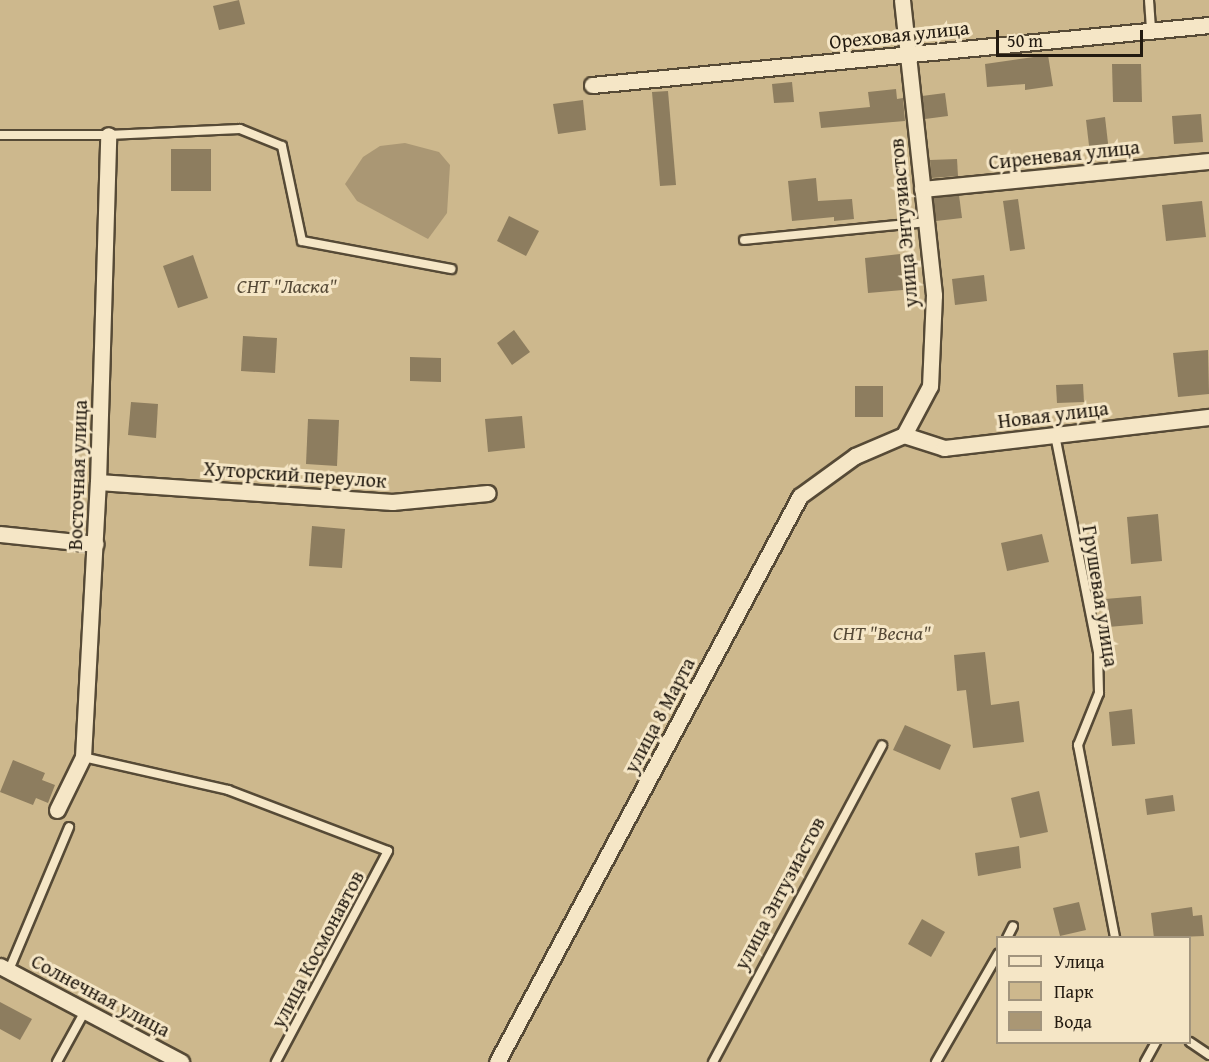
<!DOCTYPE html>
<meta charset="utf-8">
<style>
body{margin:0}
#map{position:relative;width:1209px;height:1062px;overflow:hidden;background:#f0d8a7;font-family:"Gentium Book Plus",serif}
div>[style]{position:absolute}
.green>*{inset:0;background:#cdb88d}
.water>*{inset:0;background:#aa9774}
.building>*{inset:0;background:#8d7d5f}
.roads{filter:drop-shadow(2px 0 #564a36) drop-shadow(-2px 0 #564a36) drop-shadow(0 2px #564a36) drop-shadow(0 -2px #564a36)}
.service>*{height:8px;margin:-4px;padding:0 4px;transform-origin:4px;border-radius:4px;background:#f5e6c6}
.minor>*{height:15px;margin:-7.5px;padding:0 7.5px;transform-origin:7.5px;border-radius:7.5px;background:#f5e6c6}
span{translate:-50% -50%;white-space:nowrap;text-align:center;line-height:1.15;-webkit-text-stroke:6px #f5e6c6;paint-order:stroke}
.street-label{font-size:20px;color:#221a10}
.park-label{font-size:20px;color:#554936;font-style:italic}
.legend{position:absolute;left:996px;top:936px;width:195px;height:108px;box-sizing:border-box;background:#f5e6c6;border:2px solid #a1947d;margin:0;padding:8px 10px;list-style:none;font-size:18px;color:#221a10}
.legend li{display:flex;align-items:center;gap:12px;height:30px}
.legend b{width:30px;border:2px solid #a1947d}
.scale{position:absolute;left:996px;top:30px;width:147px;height:27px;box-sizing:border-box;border:3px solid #221a10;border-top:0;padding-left:8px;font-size:18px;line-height:21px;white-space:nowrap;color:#221a10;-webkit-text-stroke:4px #f5e6c6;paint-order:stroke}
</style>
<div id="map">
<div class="green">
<div style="clip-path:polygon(evenodd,0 0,1209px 0,1209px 1062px,0 1062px,0 0,998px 938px,1190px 938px,1190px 1042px,998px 1042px,998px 938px)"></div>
</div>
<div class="water">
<div style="clip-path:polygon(405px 143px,439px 152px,450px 165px,447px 213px,428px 239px,357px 201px,345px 184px,363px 157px,380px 146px)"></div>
</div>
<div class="building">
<div style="clip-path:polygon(239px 0,245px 24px,219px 30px,213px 6px)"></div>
<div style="clip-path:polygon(1048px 55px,1053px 86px,1025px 90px,1025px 84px,987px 87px,985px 64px)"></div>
<div style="clip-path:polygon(1112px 64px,1141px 64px,1142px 102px,1113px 102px)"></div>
<div style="clip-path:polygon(792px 82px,794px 102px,774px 103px,772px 84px)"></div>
<div style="clip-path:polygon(896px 89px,897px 99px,903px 98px,905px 121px,821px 128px,819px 112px,870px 107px,868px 92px)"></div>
<div style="clip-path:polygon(668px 91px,676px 185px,660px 186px,652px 92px)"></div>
<div style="clip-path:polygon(945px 93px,948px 116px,925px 119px,922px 96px)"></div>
<div style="clip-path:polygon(583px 100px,586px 130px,558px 134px,553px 104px)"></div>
<div style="clip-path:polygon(1201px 114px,1203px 142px,1174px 144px,1172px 116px)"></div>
<div style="clip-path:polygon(1105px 117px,1109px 152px,1090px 154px,1086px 120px)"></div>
<div style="clip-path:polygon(171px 149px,211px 149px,211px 191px,171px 191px)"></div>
<div style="clip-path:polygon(957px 159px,958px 176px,931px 178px,930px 160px)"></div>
<div style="clip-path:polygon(816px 178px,818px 201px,852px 199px,854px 219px,834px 221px,834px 217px,792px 221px,788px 181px)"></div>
<div style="clip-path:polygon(959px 195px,962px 218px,936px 221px,933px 198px)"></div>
<div style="clip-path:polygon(1018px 199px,1025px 249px,1010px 251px,1003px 201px)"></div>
<div style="clip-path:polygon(1202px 201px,1206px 237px,1166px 241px,1162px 205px)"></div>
<div style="clip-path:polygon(509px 216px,539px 231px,526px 256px,497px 241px)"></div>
<div style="clip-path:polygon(900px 254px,903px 290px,868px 293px,865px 258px)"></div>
<div style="clip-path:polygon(193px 255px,208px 298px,178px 308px,163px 266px)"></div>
<div style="clip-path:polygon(984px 275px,987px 301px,955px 305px,952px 279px)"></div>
<div style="clip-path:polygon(514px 330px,530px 352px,512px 365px,497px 343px)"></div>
<div style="clip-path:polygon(243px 336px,277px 338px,275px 373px,241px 371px)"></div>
<div style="clip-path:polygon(1208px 350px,1209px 394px,1178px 397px,1173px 353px)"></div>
<div style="clip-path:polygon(410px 357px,441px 358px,441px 382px,410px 381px)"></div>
<div style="clip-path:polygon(1083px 384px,1084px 402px,1057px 403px,1056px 385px)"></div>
<div style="clip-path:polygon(855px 386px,883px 386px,883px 417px,855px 417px)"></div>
<div style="clip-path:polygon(131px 402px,158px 404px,156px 438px,128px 435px)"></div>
<div style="clip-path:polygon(522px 416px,525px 448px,488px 452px,485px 419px)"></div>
<div style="clip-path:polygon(308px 419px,339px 420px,337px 466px,306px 464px)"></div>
<div style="clip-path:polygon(1158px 514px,1162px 561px,1131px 564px,1127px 517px)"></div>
<div style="clip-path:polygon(312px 526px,345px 529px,342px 568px,309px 566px)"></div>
<div style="clip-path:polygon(1042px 534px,1049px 562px,1007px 571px,1001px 543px)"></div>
<div style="clip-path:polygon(1141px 596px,1143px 624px,1108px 627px,1105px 599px)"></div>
<div style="clip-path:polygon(985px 652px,991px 705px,1019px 701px,1024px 742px,973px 748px,966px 690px,957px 691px,954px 655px)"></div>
<div style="clip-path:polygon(1132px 709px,1135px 744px,1112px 746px,1109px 712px)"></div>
<div style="clip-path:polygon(905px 725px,951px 745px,940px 770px,893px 750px)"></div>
<div style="clip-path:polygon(13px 760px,45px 773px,42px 780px,55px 785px,48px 803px,36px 798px,33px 805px,0 792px)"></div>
<div style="clip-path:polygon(1039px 791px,1048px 832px,1020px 838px,1011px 798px)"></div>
<div style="clip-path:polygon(1173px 795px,1175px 811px,1147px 815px,1145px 799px)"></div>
<div style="clip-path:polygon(1019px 846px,1021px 868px,978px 876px,975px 853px)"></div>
<div style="clip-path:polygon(1079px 902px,1086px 930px,1060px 936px,1053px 908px)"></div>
<div style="clip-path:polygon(1192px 907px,1193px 916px,1202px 915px,1204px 936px,1154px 938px,1151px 913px)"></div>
<div style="clip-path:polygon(922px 919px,945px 932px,931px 957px,908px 944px)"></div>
<div style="clip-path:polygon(0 1002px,32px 1019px,20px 1040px,0 1029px)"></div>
</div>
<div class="roads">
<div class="service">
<div style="left:1149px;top:0;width:30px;rotate:86deg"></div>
<div style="left:0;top:135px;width:108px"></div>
<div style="left:108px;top:135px;width:132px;rotate:-2.6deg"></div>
<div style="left:240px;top:129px;width:45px;rotate:22deg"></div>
<div style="left:282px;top:146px;width:97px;rotate:78.1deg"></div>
<div style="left:302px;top:241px;width:152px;rotate:10.6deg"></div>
<div style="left:744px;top:240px;width:183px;rotate:-5.6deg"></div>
<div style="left:1055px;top:435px;width:221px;rotate:78.8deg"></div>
<div style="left:1098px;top:652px;width:41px;rotate:88.6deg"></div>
<div style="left:1099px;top:693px;width:56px;rotate:112deg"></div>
<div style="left:1078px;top:745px;width:197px;rotate:79.1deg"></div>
<div style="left:83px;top:757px;width:149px;rotate:12.8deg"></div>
<div style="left:228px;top:790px;width:171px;rotate:20.9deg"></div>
<div style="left:388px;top:851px;width:239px;rotate:118deg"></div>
<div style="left:1007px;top:938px;width:13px;rotate:-63deg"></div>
<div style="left:9px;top:970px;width:155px;rotate:-67.2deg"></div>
<div style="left:1190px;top:1042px;width:23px;rotate:34deg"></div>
<div style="left:57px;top:1062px;width:58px;rotate:-61.2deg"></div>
<div style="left:713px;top:1062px;width:359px;rotate:-61.9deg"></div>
<div style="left:936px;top:1062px;width:125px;rotate:-60.1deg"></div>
<div style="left:1145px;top:1062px;width:23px;rotate:-61deg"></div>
</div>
<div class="minor">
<div style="left:902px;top:0;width:297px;rotate:83.8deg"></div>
<div style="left:934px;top:295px;width:91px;rotate:92.5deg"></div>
<div style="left:930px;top:386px;width:55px;rotate:118deg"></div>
<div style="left:592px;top:85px;width:620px;rotate:-5.55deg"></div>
<div style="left:922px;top:189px;width:288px;rotate:-5.6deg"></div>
<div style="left:904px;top:435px;width:42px;rotate:18deg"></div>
<div style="left:944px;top:448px;width:267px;rotate:-6.7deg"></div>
<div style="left:98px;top:482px;width:295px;rotate:3.9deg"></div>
<div style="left:392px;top:502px;width:96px;rotate:-5.4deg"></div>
<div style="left:0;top:534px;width:96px;rotate:6deg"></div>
<div style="left:57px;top:810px;width:59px;rotate:-63.9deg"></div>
<div style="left:83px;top:757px;width:275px;rotate:-86.9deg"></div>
<div style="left:98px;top:482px;width:347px;rotate:-88.3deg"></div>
<div style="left:0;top:966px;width:205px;rotate:27.9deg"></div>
<div style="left:497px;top:1062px;width:642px;rotate:-61.84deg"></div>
<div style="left:800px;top:496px;width:68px;rotate:-36deg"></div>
<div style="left:855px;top:456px;width:53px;rotate:-23.2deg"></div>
</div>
</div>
<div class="street-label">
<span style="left:899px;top:34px;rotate:-6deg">Ореховая улица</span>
<span style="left:1064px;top:154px;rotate:-6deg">Сиреневая улица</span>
<span style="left:903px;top:223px;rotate:-95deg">улица Энтузиастов</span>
<span style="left:1053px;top:414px;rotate:-7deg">Новая улица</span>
<span style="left:295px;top:474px;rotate:4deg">Хуторский переулок</span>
<span style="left:77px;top:475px;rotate:-88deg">Восточная улица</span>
<span style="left:1101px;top:596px;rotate:81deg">Грушевая улица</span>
<span style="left:659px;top:715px;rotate:-62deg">улица 8 Марта</span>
<span style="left:779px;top:893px;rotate:-62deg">улица Энтузиастов</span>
<span style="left:317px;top:949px;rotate:-62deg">улица Космонавтов</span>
<span style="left:101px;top:995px;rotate:28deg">Солнечная улица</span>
</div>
<div class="park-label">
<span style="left:287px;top:285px">СНТ "Ласка"</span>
<span style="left:882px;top:632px">СНТ "Весна"</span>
</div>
<ul class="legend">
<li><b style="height:8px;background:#f5e6c6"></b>Улица</li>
<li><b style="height:16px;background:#cdb88d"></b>Парк</li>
<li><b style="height:16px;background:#aa9774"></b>Вода</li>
</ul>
<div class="scale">50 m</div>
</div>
